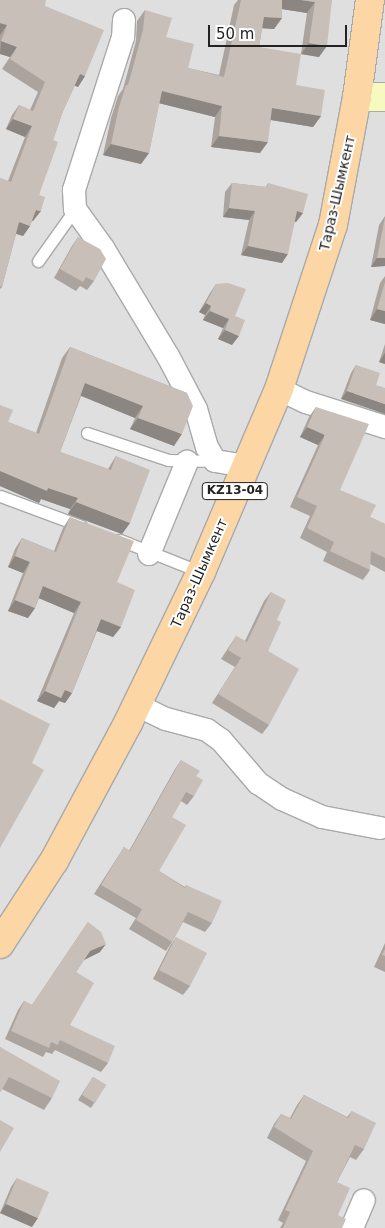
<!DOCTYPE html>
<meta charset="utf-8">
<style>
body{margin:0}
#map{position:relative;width:385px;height:1228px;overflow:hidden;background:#f2efe9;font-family:"DejaVu Sans",sans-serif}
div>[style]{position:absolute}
.residential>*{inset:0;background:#e0dfdf}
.roads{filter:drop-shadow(1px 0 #a9a9a9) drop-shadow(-1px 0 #a9a9a9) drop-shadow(0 1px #a9a9a9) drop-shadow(0 -1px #a9a9a9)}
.lane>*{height:11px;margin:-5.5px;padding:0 5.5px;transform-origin:5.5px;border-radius:5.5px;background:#fff}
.street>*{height:22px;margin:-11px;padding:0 11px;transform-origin:11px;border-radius:11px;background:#fff}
.secondary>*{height:28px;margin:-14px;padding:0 14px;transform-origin:14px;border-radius:14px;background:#f7fabf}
.primary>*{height:28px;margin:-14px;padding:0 14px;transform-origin:14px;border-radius:14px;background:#fcd6a4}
.wall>*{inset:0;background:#aba49e}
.shaded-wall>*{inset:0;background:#8b8681}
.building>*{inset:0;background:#c7bfb8}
span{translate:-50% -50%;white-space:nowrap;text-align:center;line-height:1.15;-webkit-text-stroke:4px #fff;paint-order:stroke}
.shield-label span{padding:1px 4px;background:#fff;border:1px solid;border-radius:4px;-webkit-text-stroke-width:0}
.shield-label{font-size:12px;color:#222;font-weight:700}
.street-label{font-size:14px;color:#222}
.scale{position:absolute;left:208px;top:25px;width:139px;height:22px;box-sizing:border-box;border:2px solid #222;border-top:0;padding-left:6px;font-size:15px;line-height:18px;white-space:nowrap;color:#222;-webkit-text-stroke:4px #fff;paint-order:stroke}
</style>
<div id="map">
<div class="residential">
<div style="clip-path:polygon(0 0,385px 0,385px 1228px,0 1228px)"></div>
</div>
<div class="roads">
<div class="lane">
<div style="left:38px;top:261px;width:64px;rotate:-54.6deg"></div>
<div style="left:87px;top:433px;width:85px;rotate:18.4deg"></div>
<div style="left:168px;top:460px;width:47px;rotate:1.2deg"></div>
<div style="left:0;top:496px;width:86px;rotate:20.3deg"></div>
<div style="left:120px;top:540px;width:87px;rotate:21.6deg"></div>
</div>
<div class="street">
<div style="left:124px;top:20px;width:17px;rotate:93deg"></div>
<div style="left:123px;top:37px;width:161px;rotate:107.8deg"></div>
<div style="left:74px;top:190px;width:19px;rotate:87deg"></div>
<div style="left:75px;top:209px;width:48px;rotate:54.3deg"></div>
<div style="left:103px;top:248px;width:126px;rotate:59deg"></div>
<div style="left:168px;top:356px;width:60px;rotate:62.2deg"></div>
<div style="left:196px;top:409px;width:40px;rotate:74deg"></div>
<div style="left:207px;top:447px;width:16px;rotate:60deg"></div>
<div style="left:215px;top:461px;width:31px;rotate:9deg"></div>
<div style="left:279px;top:389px;width:30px;rotate:26deg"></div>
<div style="left:306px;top:402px;width:83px;rotate:17.6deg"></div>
<div style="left:149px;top:554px;width:100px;rotate:-67.6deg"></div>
<div style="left:137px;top:705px;width:32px;rotate:26deg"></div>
<div style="left:166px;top:719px;width:42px;rotate:15deg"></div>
<div style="left:207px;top:730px;width:17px;rotate:36deg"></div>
<div style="left:221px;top:740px;width:57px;rotate:49.3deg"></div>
<div style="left:258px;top:783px;width:29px;rotate:34deg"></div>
<div style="left:282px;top:799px;width:44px;rotate:24.2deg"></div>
<div style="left:322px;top:817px;width:59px;rotate:10.7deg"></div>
<div style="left:352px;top:1228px;width:30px;rotate:-67deg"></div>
</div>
<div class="secondary">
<div style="left:357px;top:97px;width:28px"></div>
</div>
<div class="primary">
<div style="left:0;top:944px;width:99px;rotate:-57deg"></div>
<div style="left:54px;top:861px;width:157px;rotate:-61.8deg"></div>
<div style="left:128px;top:723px;width:168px;rotate:-64.2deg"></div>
<div style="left:201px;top:572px;width:199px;rotate:-66.9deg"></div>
<div style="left:279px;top:389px;width:173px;rotate:-71.8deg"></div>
<div style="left:333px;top:225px;width:130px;rotate:-79.4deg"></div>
<div style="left:357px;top:97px;width:98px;rotate:-82.4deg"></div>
</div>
</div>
<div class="wall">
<div style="clip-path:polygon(0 0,45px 6px,85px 76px,78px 87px,75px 85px,63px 111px,53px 140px,39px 195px,33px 221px,32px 221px,30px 226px,23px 236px,16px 234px,2px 287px,0 289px,0 178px,8px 181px,25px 137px,6px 129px,12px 115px,19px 105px,30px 110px,38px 92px,2px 69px,10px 57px,0 54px)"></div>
<div style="clip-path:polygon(238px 0,332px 0,319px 57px,301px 54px,307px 13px,282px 9px,282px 18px,274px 29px,262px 28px,259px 47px,296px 85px,321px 116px,313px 127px,271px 120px,260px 153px,211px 147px,215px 117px,159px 103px,149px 153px,141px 164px,103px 155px,111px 118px,118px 96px,123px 89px,136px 41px,137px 21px,145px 10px,166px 37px,188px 68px,219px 75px,234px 5px)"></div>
<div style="clip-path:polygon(232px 183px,266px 187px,268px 183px,303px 213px,296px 222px,295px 221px,282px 263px,241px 255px,249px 220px,223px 217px,225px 192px)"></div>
<div style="clip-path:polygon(385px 216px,385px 266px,371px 267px,379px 225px)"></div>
<div style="clip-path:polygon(78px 237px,94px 281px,87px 290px,80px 286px,76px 291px,54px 278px,72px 246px)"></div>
<div style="clip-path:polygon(385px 276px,385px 324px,370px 320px,380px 283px)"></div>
<div style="clip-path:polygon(216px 284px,235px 316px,232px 345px,218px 339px,223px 328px,203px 320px,205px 315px,199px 312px,210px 293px)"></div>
<div style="clip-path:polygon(385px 344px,385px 364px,379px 362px)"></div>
<div style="clip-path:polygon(70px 347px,187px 393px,174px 446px,130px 429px,135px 418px,81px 396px,60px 452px,108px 469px,116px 456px,130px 523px,122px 534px,68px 514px,70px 509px,41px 499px,39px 503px,0 486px,0 405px,8px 422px,36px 433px,62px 358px)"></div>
<div style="clip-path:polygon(356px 365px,376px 385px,341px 399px,351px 373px)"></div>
<div style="clip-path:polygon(316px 407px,340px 490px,370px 517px,385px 524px,385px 572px,370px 564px,370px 570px,363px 580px,323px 561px,327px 552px,300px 538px,310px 516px,290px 507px,318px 445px,300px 437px,309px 417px)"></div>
<div style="clip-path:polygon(70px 517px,117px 582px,121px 627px,113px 637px,97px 631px,72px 693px,65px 703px,59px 701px,54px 708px,37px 701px,74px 613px,39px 598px,35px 608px,28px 618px,8px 611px,23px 573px,8px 567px,15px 549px,22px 538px,54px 551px,63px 528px)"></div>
<div style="clip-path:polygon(271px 592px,277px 620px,268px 651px,269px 725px,262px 734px,212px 703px,235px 667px,221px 659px,236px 636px,245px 641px,264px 601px)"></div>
<div style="clip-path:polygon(181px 760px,196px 776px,194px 796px,187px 805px,181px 801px,172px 817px,159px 871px,185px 887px,186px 885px,212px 923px,205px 932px,183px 922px,172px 942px,166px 951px,129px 929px,136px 918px,94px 894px,124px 847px,129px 851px,175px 769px)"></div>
<div style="clip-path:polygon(88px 922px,100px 952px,84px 960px,76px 972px,70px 1025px,108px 1063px,101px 1072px,55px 1050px,52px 1054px,46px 1052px,43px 1057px,5px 1039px,18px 1010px,24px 1001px,32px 1005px)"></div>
<div style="clip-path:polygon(176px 937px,190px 986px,183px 995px,153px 979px,170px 946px)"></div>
<div style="clip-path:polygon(385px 943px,385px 972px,374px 967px)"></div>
<div style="clip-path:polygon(0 1047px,52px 1098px,44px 1110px,2px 1089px)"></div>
<div style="clip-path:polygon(93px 1077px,106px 1085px,91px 1108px,78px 1100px)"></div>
<div style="clip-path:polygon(304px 1095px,347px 1117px,352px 1111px,364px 1149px,356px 1160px,350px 1157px,337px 1182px,338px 1215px,342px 1228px,280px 1228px,283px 1223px,278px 1220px,306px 1161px,267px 1138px,274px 1124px,281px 1114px,290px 1118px,297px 1105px)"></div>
<div style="clip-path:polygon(17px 1178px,32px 1227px,0 1213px,11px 1187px)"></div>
</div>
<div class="shaded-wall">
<div style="clip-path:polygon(281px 0,301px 0,315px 2px,307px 13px,275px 8px)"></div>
<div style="clip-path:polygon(264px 17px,282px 18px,274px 29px,257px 28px)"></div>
<div style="clip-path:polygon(0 23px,7px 25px,0 35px)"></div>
<div style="clip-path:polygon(1px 41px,17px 47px,10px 57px,0 54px)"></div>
<div style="clip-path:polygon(309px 43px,327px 46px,319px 57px,301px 54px)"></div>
<div style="clip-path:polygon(80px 74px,85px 76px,78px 87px,73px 85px)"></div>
<div style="clip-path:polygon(162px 91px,222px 106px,215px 117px,154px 102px)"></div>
<div style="clip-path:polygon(272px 108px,321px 116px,313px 127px,265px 119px)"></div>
<div style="clip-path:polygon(13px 119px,32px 126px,25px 137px,6px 129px)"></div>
<div style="clip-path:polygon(219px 136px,268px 142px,260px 153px,211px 147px)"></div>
<div style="clip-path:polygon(111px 144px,149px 153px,141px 164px,103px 155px)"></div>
<div style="clip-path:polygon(229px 208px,255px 211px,249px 220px,223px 217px)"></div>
<div style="clip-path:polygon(36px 210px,41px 211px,33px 221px,29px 220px)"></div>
<div style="clip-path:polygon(297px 211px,303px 213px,296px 222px,291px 220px)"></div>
<div style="clip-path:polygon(19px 222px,30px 226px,23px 236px,12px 232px)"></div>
<div style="clip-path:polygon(248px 246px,288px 254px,282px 263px,241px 255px)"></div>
<div style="clip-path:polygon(377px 258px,385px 258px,385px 266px,371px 267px)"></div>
<div style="clip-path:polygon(206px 303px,211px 306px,205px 315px,199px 312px)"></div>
<div style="clip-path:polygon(377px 309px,385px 311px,385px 324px,370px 320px)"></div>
<div style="clip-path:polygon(210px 311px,229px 319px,223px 328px,203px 320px)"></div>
<div style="clip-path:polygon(225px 330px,239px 336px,232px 345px,218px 339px)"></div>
<div style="clip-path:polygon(385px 353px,385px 364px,379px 362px)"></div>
<div style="clip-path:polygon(85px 383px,143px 406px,135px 418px,77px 394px)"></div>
<div style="clip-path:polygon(347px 391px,385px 404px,385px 414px,341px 399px)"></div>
<div style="clip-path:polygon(138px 418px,182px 434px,174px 446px,130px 429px)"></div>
<div style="clip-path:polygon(307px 427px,325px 435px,318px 445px,300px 437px)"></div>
<div style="clip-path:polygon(0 471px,48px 488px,78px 498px,70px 509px,41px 499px,39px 503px,0 486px)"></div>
<div style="clip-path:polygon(76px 502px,130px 523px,122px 534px,68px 514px)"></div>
<div style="clip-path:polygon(15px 556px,30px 562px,23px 573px,8px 567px)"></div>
<div style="clip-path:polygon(43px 586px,81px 602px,74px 613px,36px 597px)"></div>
<div style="clip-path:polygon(15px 600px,35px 608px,28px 618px,8px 611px)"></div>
<div style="clip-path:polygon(101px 619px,121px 627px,113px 637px,94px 630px)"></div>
<div style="clip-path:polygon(65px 690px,72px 693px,65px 703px,59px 701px,54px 708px,37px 701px,45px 691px)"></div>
<div style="clip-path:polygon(106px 944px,100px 952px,84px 960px,90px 951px)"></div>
<div style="clip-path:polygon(6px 1204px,38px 1218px,32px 1227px,0 1213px)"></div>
</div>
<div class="building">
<div style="clip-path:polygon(0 0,46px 0,45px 6px,104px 30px,85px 76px,80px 74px,63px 111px,53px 140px,58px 142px,39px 195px,45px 197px,41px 211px,36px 210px,30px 226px,19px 222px,2px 287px,0 286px,0 178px,11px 182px,32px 126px,13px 119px,19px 105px,33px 111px,45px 82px,10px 59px,17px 47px,1px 41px,7px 25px,0 23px)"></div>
<div style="clip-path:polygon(241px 0,282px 0,282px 18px,264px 17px,259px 47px,301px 54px,296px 85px,325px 90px,321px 116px,272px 108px,268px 142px,219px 136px,222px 106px,162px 91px,149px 153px,111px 144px,119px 107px,126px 85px,128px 85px,143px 30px,145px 10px,172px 18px,166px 37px,194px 44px,188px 68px,224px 77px)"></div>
<div style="clip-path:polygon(301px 0,332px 0,327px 46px,309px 43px,315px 2px)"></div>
<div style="clip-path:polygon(232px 183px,267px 187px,268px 183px,308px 194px,303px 213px,297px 211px,288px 254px,248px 246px,255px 211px,229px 208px)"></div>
<div style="clip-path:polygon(385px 217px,385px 258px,377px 258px)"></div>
<div style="clip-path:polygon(78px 237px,100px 249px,106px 259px,94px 281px,86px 277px,83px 282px,60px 269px)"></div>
<div style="clip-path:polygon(385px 282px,385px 311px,377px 309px)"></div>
<div style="clip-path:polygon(228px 283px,246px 289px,235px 316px,245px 320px,239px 336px,225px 330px,229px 319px,210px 311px,211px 306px,206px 303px,216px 284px)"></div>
<div style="clip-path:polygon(70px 347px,187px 393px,193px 406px,182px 434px,138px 418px,143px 406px,85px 383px,60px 452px,111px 470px,116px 456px,150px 470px,130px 523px,76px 502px,78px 498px,48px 488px,47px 491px,0 471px,0 405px,13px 410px,8px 422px,39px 434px)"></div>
<div style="clip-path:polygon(356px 365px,380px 373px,376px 385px,385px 388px,385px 404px,347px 391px)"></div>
<div style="clip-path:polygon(316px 407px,369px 424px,340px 490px,376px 505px,370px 517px,385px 524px,385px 558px,371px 551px,370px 570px,330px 551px,334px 542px,307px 528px,317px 506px,297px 497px,325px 435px,307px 427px)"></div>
<div style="clip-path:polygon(70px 517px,134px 541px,117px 582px,135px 590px,121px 627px,101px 619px,72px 693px,65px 690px,61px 698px,45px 691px,81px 602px,43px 586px,35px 608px,15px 600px,30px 562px,15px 556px,22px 538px,56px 552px)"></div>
<div style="clip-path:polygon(271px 592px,286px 600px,277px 620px,281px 622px,268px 651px,299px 669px,269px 725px,218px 694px,241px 658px,228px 650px,236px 636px,247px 642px)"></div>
<div style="clip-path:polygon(0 699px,50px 724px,32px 763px,44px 770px,0 848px)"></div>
<div style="clip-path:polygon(181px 760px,200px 771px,196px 776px,203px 780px,194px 796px,186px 792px,172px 817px,186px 825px,159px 871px,185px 888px,186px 885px,222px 901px,212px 923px,188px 912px,172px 942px,136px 920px,142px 909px,101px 885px,124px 847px,130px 851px)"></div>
<div style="clip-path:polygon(88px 922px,101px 932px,106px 944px,90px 951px,76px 972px,94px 983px,70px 1025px,115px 1046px,108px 1063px,60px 1040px,58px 1045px,51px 1042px,49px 1048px,11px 1031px,24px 1001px,32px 1005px)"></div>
<div style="clip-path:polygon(176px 937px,207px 953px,190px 986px,159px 970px)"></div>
<div style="clip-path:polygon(385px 949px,385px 956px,382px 955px)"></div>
<div style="clip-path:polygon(0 1047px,60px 1081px,52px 1098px,9px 1077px,0 1093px)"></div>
<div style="clip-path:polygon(93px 1077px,106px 1085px,95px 1103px,82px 1095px)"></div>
<div style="clip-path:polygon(304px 1095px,348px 1118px,352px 1111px,376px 1123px,364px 1149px,355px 1145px,337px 1182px,350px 1188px,338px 1215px,346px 1219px,342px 1228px,283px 1228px,290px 1212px,285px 1210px,313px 1151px,274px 1127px,281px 1114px,291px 1119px)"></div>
<div style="clip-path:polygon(0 1120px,14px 1128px,0 1152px)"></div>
<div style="clip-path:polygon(17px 1178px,49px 1192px,38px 1218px,6px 1204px)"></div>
</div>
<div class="shield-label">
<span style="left:235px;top:491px">KZ13-04</span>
</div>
<div class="street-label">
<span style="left:337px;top:193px;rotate:-77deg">Тараз-Шымкент</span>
<span style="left:199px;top:573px;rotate:-66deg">Тараз-Шымкент</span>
</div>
<div class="scale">50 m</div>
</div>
